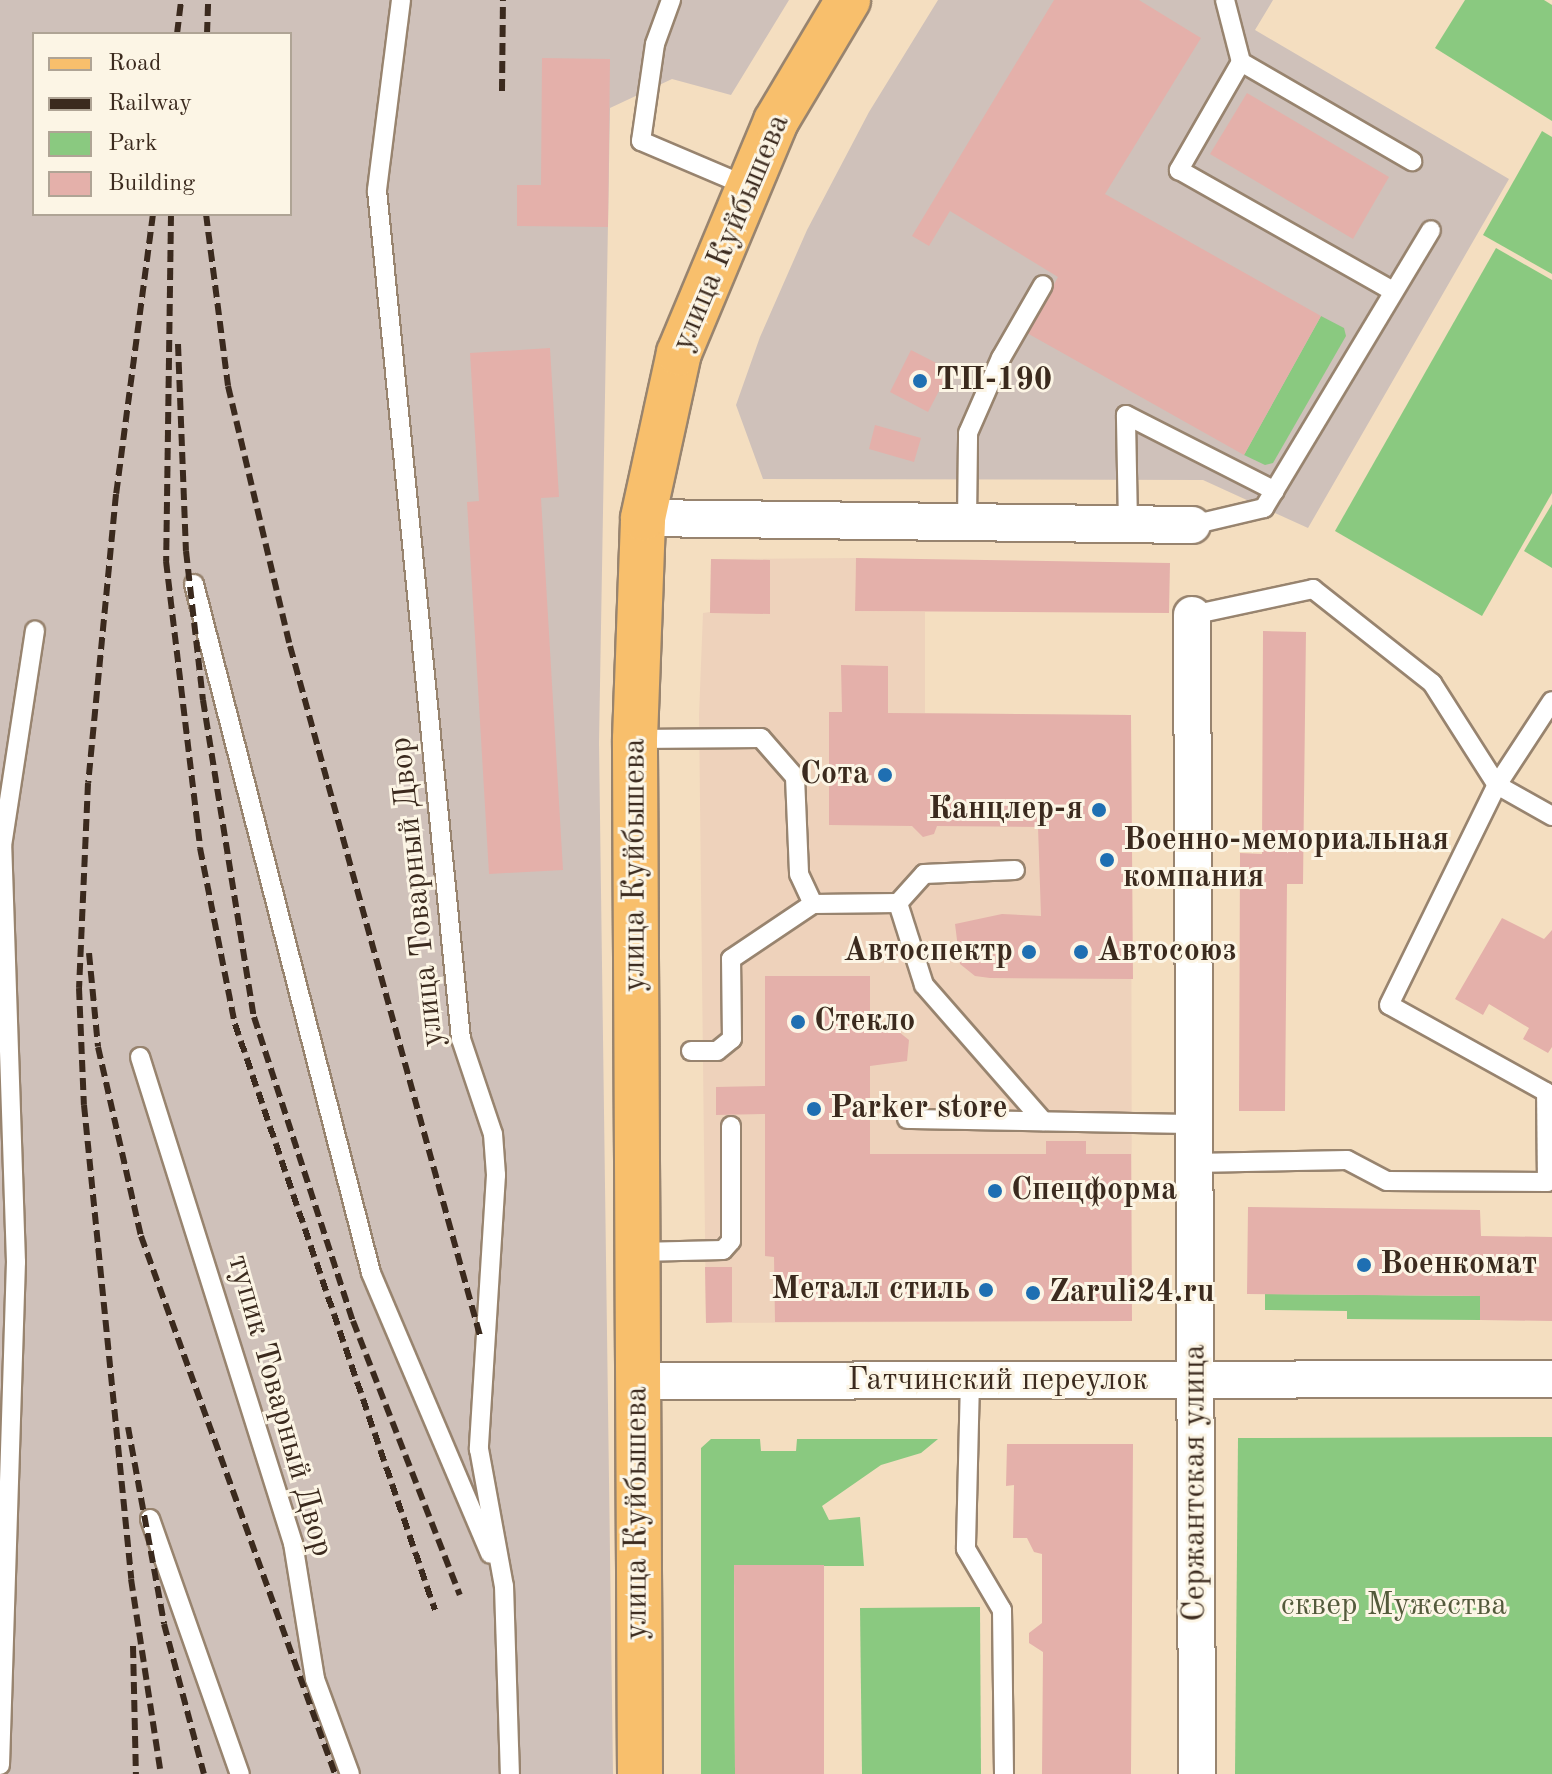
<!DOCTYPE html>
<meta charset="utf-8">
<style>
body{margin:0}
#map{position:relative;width:1552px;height:1774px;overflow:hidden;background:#f4dec0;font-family:"Old Standard TT",serif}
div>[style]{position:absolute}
.built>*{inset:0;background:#eed2bb}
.industrial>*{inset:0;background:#cfc1ba}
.green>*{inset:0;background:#8ac980}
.building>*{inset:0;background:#e4b0aa}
.roads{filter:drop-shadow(2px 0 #98846f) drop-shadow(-2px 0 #98846f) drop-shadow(0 2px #98846f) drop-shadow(0 -2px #98846f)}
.lane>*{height:18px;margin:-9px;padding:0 9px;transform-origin:9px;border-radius:9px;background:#fff}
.street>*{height:36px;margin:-18px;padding:0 18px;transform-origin:18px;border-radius:18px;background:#fff}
.primary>*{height:44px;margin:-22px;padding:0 22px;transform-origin:22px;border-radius:22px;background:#f8bf6c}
.rail>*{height:6px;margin-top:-3px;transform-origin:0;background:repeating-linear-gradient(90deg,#3b2a1e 0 12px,transparent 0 18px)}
.dots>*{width:22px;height:22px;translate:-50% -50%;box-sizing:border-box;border:4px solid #fcf5e5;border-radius:50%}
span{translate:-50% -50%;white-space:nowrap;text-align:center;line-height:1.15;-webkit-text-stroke:6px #fcf5e5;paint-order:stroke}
.street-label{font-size:32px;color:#3b2a1e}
.poi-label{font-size:32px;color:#3b2a1e;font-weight:700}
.left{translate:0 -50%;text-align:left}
.right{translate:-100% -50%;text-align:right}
.park-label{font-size:32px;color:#535a3b}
.legend{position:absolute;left:32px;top:32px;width:260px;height:184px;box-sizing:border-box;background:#fcf5e5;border:2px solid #afa495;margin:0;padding:10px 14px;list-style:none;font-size:24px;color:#3b2a1e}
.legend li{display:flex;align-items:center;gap:16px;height:40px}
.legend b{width:40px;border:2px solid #afa495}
</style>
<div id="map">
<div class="built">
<div style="clip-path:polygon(856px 558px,855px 611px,925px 612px,925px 713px,1131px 715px,1132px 1321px,706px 1323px,699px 715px,703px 613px,710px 612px,711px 559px)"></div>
</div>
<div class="industrial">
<div style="clip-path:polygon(evenodd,0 0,789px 0,731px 95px,672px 79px,610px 108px,599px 743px,613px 1774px,0 1774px,0 0,34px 34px,290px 34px,290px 214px,34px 214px,34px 34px)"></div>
<div style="clip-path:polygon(938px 0,1273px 0,1255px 30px,1509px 179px,1308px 528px,1203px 480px,763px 479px,736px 405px,760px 337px,807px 230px,869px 112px)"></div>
</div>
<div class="green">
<div style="clip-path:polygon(1465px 0,1544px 0,1552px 5px,1552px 121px,1435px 48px)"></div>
<div style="clip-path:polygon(1542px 131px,1552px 137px,1552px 274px,1483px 235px)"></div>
<div style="clip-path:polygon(1496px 248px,1552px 280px,1552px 493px,1482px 616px,1335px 531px)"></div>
<div style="clip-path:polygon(1321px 316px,1344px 328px,1346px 336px,1273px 463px,1265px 465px,1244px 455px)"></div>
<div style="clip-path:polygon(1552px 504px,1552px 568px,1524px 551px)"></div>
<div style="clip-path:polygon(1265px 1294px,1480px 1296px,1480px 1320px,1347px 1319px,1347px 1311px,1265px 1310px)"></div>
<div style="clip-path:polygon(1552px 1437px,1552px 1774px,1235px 1774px,1238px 1438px)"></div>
<div style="clip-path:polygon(711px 1439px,760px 1439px,761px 1451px,796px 1451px,797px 1439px,938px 1439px,921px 1453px,881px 1465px,822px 1506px,829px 1520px,860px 1517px,864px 1566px,734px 1566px,735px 1774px,701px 1774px,701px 1448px)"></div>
<div style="clip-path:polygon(980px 1607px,981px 1774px,862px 1774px,860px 1608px)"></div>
</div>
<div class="building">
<div style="clip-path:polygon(1054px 0,1139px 0,1201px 38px,1105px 194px,1321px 316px,1244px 455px,1027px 333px,1058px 277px,950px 211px,929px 246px,912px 236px)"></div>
<div style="clip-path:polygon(542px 58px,610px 59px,608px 227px,517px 226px,517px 185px,541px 185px)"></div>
<div style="clip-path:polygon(1247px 93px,1389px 177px,1353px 239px,1210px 154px)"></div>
<div style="clip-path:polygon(550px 348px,559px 497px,541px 498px,563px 870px,489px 874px,467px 502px,479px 501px,470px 353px)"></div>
<div style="clip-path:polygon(911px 350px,950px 370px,928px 412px,890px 392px)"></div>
<div style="clip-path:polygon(875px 425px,921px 438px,914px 462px,869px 449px)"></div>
<div style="clip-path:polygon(856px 558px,1170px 563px,1169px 613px,855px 611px)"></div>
<div style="clip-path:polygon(711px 559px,770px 560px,770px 614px,710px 613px)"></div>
<div style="clip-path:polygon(1263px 631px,1306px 632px,1303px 884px,1287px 884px,1285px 1111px,1239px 1111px,1240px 853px,1262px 854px)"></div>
<div style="clip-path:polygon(841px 665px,888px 666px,888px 713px,1131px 715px,1133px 979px,990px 978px,975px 976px,960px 964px,955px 924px,1002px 914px,1041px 916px,1038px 827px,937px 826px,934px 834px,923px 837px,912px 826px,829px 825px,829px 712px,842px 712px)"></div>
<div style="clip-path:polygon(1502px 918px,1544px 939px,1552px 930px,1552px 1047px,1548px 1053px,1523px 1039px,1529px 1028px,1489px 1004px,1483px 1015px,1455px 999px)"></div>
<div style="clip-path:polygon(765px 976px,870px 976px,870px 1032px,899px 1032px,909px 1040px,907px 1061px,870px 1066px,870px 1154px,1046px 1154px,1046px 1141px,1086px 1141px,1086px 1154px,1131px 1154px,1132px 1321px,775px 1322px,774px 1257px,765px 1256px,765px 1114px,716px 1115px,716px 1087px,765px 1086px)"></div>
<div style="clip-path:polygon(1248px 1207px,1480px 1210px,1481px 1236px,1552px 1237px,1552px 1321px,1480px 1320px,1480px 1296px,1247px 1294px)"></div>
<div style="clip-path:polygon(705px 1267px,732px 1267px,732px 1322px,706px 1323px)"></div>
<div style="clip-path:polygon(1007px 1444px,1133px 1444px,1131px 1774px,1042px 1774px,1043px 1652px,1029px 1643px,1029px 1633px,1042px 1623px,1042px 1554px,1034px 1552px,1027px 1538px,1013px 1538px,1014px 1485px,1006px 1486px)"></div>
<div style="clip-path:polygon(734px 1565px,824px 1565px,824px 1774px,735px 1774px)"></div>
</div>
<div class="roads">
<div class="lane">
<div style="left:401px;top:0;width:192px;rotate:97.2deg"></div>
<div style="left:377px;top:190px;width:853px;rotate:84.35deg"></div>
<div style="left:461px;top:1039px;width:100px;rotate:71.4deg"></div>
<div style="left:493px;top:1134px;width:41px;rotate:85.8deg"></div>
<div style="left:496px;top:1175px;width:275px;rotate:93.6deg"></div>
<div style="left:479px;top:1449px;width:139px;rotate:79.7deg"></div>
<div style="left:504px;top:1586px;width:188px;rotate:88.2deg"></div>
<div style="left:671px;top:0;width:47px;rotate:110deg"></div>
<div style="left:655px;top:44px;width:98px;rotate:98.2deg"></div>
<div style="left:641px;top:141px;width:115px;rotate:23deg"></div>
<div style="left:1225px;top:0;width:64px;rotate:75.5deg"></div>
<div style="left:1241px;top:62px;width:198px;rotate:30.1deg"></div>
<div style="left:1241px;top:62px;width:125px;rotate:119.9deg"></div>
<div style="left:1179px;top:170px;width:246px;rotate:29.5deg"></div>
<div style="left:967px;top:521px;width:88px;rotate:-89.3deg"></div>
<div style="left:968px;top:433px;width:82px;rotate:-66.3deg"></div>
<div style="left:1001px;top:358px;width:84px;rotate:-60.1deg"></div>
<div style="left:1128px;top:524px;width:109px;rotate:-91.1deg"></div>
<div style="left:1126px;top:415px;width:167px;rotate:27deg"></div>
<div style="left:1192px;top:525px;width:74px;rotate:-13.3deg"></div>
<div style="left:1264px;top:508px;width:324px;rotate:-59deg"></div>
<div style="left:194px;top:584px;width:711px;rotate:75.59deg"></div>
<div style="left:371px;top:1273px;width:305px;rotate:67deg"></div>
<div style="left:1192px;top:615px;width:124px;rotate:-12.1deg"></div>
<div style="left:1313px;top:589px;width:152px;rotate:38.3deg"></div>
<div style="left:1432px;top:683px;width:121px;rotate:57.5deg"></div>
<div style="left:1497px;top:785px;width:63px;rotate:29.4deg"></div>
<div style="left:635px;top:739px;width:126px;rotate:-0.5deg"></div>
<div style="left:761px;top:738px;width:52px;rotate:48.9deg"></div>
<div style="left:795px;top:777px;width:97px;rotate:87.6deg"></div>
<div style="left:799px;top:874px;width:33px;rotate:65deg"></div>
<div style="left:813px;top:904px;width:85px;rotate:-0.7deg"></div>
<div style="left:898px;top:903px;width:39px;rotate:-48deg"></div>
<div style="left:924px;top:874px;width:91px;rotate:-2.5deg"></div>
<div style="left:898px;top:903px;width:86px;rotate:72.4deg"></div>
<div style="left:924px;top:985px;width:181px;rotate:48.8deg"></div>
<div style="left:691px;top:1051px;width:26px"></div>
<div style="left:717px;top:1051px;width:19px;rotate:-39deg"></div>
<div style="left:732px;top:1039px;width:80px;rotate:-90.7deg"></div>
<div style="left:731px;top:959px;width:99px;rotate:-33.9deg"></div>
<div style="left:140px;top:1057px;width:510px;rotate:72.53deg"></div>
<div style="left:293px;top:1543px;width:138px;rotate:80.8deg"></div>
<div style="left:315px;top:1679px;width:101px;rotate:69.8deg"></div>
<div style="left:907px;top:1119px;width:287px;rotate:1deg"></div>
<div style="left:1194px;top:1163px;width:153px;rotate:-1.1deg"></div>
<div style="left:1347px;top:1160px;width:45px;rotate:27.7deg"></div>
<div style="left:1387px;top:1181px;width:160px;rotate:0.4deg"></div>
<div style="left:1547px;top:1182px;width:90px;rotate:-90.6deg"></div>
<div style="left:1546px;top:1092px;width:179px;rotate:-151deg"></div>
<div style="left:1389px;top:1005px;width:245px;rotate:-63.9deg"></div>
<div style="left:1497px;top:785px;width:100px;rotate:-56.8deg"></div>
<div style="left:638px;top:1252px;width:85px;rotate:-1.3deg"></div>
<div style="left:723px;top:1250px;width:12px;rotate:-48deg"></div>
<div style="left:731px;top:1241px;width:115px;rotate:-90deg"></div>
<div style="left:970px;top:1381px;width:168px;rotate:91.4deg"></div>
<div style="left:966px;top:1549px;width:71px;rotate:59.5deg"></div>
<div style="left:1002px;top:1610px;width:164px;rotate:89.3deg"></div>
<div style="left:150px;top:1519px;width:270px;rotate:70.6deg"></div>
<div style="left:0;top:1765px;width:503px;rotate:-88.18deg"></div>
<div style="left:16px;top:1262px;width:416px;rotate:-91.9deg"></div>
<div style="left:2px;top:846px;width:218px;rotate:-81.3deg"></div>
</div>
<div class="street">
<div style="left:643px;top:518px;width:549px;rotate:0.73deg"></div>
<div style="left:1192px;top:615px;width:1159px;rotate:89.75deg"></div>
<div style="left:637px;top:1381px;width:915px;rotate:-0.13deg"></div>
</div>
<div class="primary">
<div style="left:640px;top:1774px;width:1035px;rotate:-90.28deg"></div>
<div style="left:635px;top:739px;width:221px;rotate:-87.9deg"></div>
<div style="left:643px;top:518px;width:169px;rotate:-77.7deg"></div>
<div style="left:679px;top:353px;width:251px;rotate:-67.3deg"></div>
<div style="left:776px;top:121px;width:141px;rotate:-59.2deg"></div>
</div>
</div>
<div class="rail">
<div style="left:177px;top:34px;width:34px;rotate:-83deg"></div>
<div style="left:207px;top:34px;width:34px;rotate:-88deg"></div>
<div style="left:502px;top:91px;width:91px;rotate:-89.4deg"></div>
<div style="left:153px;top:214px;width:282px;rotate:97.5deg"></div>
<div style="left:116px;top:494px;width:290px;rotate:95.5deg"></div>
<div style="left:88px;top:783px;width:205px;rotate:92.5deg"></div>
<div style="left:79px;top:988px;width:117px;rotate:87.6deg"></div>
<div style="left:84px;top:1105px;width:476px;rotate:84.3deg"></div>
<div style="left:131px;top:1579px;width:197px;rotate:81.3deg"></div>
<div style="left:171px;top:214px;width:347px;rotate:90.8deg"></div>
<div style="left:166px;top:561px;width:289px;rotate:83.2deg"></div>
<div style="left:200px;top:848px;width:179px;rotate:78.8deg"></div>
<div style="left:235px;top:1024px;width:619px;rotate:71.16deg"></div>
<div style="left:206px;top:214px;width:173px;rotate:82.7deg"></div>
<div style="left:228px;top:386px;width:267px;rotate:76.6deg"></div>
<div style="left:290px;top:646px;width:716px;rotate:74.6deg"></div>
<div style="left:178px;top:344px;width:207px;rotate:87.8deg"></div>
<div style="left:186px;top:551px;width:150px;rotate:83.5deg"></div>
<div style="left:203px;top:700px;width:321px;rotate:80.9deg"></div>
<div style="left:254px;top:1017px;width:320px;rotate:72deg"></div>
<div style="left:353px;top:1321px;width:294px;rotate:68.7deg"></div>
<div style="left:89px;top:953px;width:94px;rotate:84.5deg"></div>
<div style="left:98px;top:1047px;width:194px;rotate:77.2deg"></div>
<div style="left:141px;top:1236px;width:572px;rotate:70.17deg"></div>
<div style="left:128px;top:1427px;width:200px;rotate:79.6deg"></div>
<div style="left:164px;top:1624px;width:155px;rotate:75.1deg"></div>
<div style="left:133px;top:1646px;width:128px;rotate:88.7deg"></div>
</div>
<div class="dots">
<div style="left:920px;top:381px;background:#1f6fb2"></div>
<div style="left:885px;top:775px;background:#1f6fb2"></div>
<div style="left:1099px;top:810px;background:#1f6fb2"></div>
<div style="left:1107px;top:860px;background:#1f6fb2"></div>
<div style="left:1029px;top:952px;background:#1f6fb2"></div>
<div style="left:1081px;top:952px;background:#1f6fb2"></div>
<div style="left:798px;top:1022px;background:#1f6fb2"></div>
<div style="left:814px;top:1109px;background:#1f6fb2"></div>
<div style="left:995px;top:1191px;background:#1f6fb2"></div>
<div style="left:1364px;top:1265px;background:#1f6fb2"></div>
<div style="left:986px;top:1290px;background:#1f6fb2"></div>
<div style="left:1033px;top:1293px;background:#1f6fb2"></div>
</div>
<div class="street-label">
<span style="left:732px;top:233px;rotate:-67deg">улица Куйбышева</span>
<span style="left:636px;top:865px;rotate:-90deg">улица Куйбышева</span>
<span style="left:418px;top:892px;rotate:-96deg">улица Товарный Двор</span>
<span style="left:998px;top:1381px">Гатчинский переулок</span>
<span style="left:279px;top:1406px;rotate:74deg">тупик Товарный Двор</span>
<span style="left:1196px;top:1483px;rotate:-90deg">Сержантская улица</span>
<span style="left:638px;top:1513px;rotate:-90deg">улица Куйбышева</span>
</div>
<div class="poi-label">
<span class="left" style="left:936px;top:381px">ТП-190</span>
<span class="right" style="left:869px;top:775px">Сота</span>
<span class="right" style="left:1083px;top:810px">Канцлер-я</span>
<span class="left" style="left:1123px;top:860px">Военно-мемориальная<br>компания</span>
<span class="right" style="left:1013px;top:952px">Автоспектр</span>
<span class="left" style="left:1097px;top:952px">Автосоюз</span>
<span class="left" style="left:814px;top:1022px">Стекло</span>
<span class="left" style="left:830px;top:1109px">Parker store</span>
<span class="left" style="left:1011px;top:1191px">Спецформа</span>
<span class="left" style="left:1380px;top:1265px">Военкомат</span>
<span class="right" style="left:970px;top:1290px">Металл стиль</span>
<span class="left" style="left:1049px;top:1293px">Zaruli24.ru</span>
</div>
<div class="park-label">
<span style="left:1394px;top:1606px">сквер Мужества</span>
</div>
<ul class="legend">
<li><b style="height:10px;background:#f8bf6c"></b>Road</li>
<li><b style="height:10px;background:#3b2a1e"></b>Railway</li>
<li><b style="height:22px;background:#8ac980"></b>Park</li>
<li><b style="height:22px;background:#e4b0aa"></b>Building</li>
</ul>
</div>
